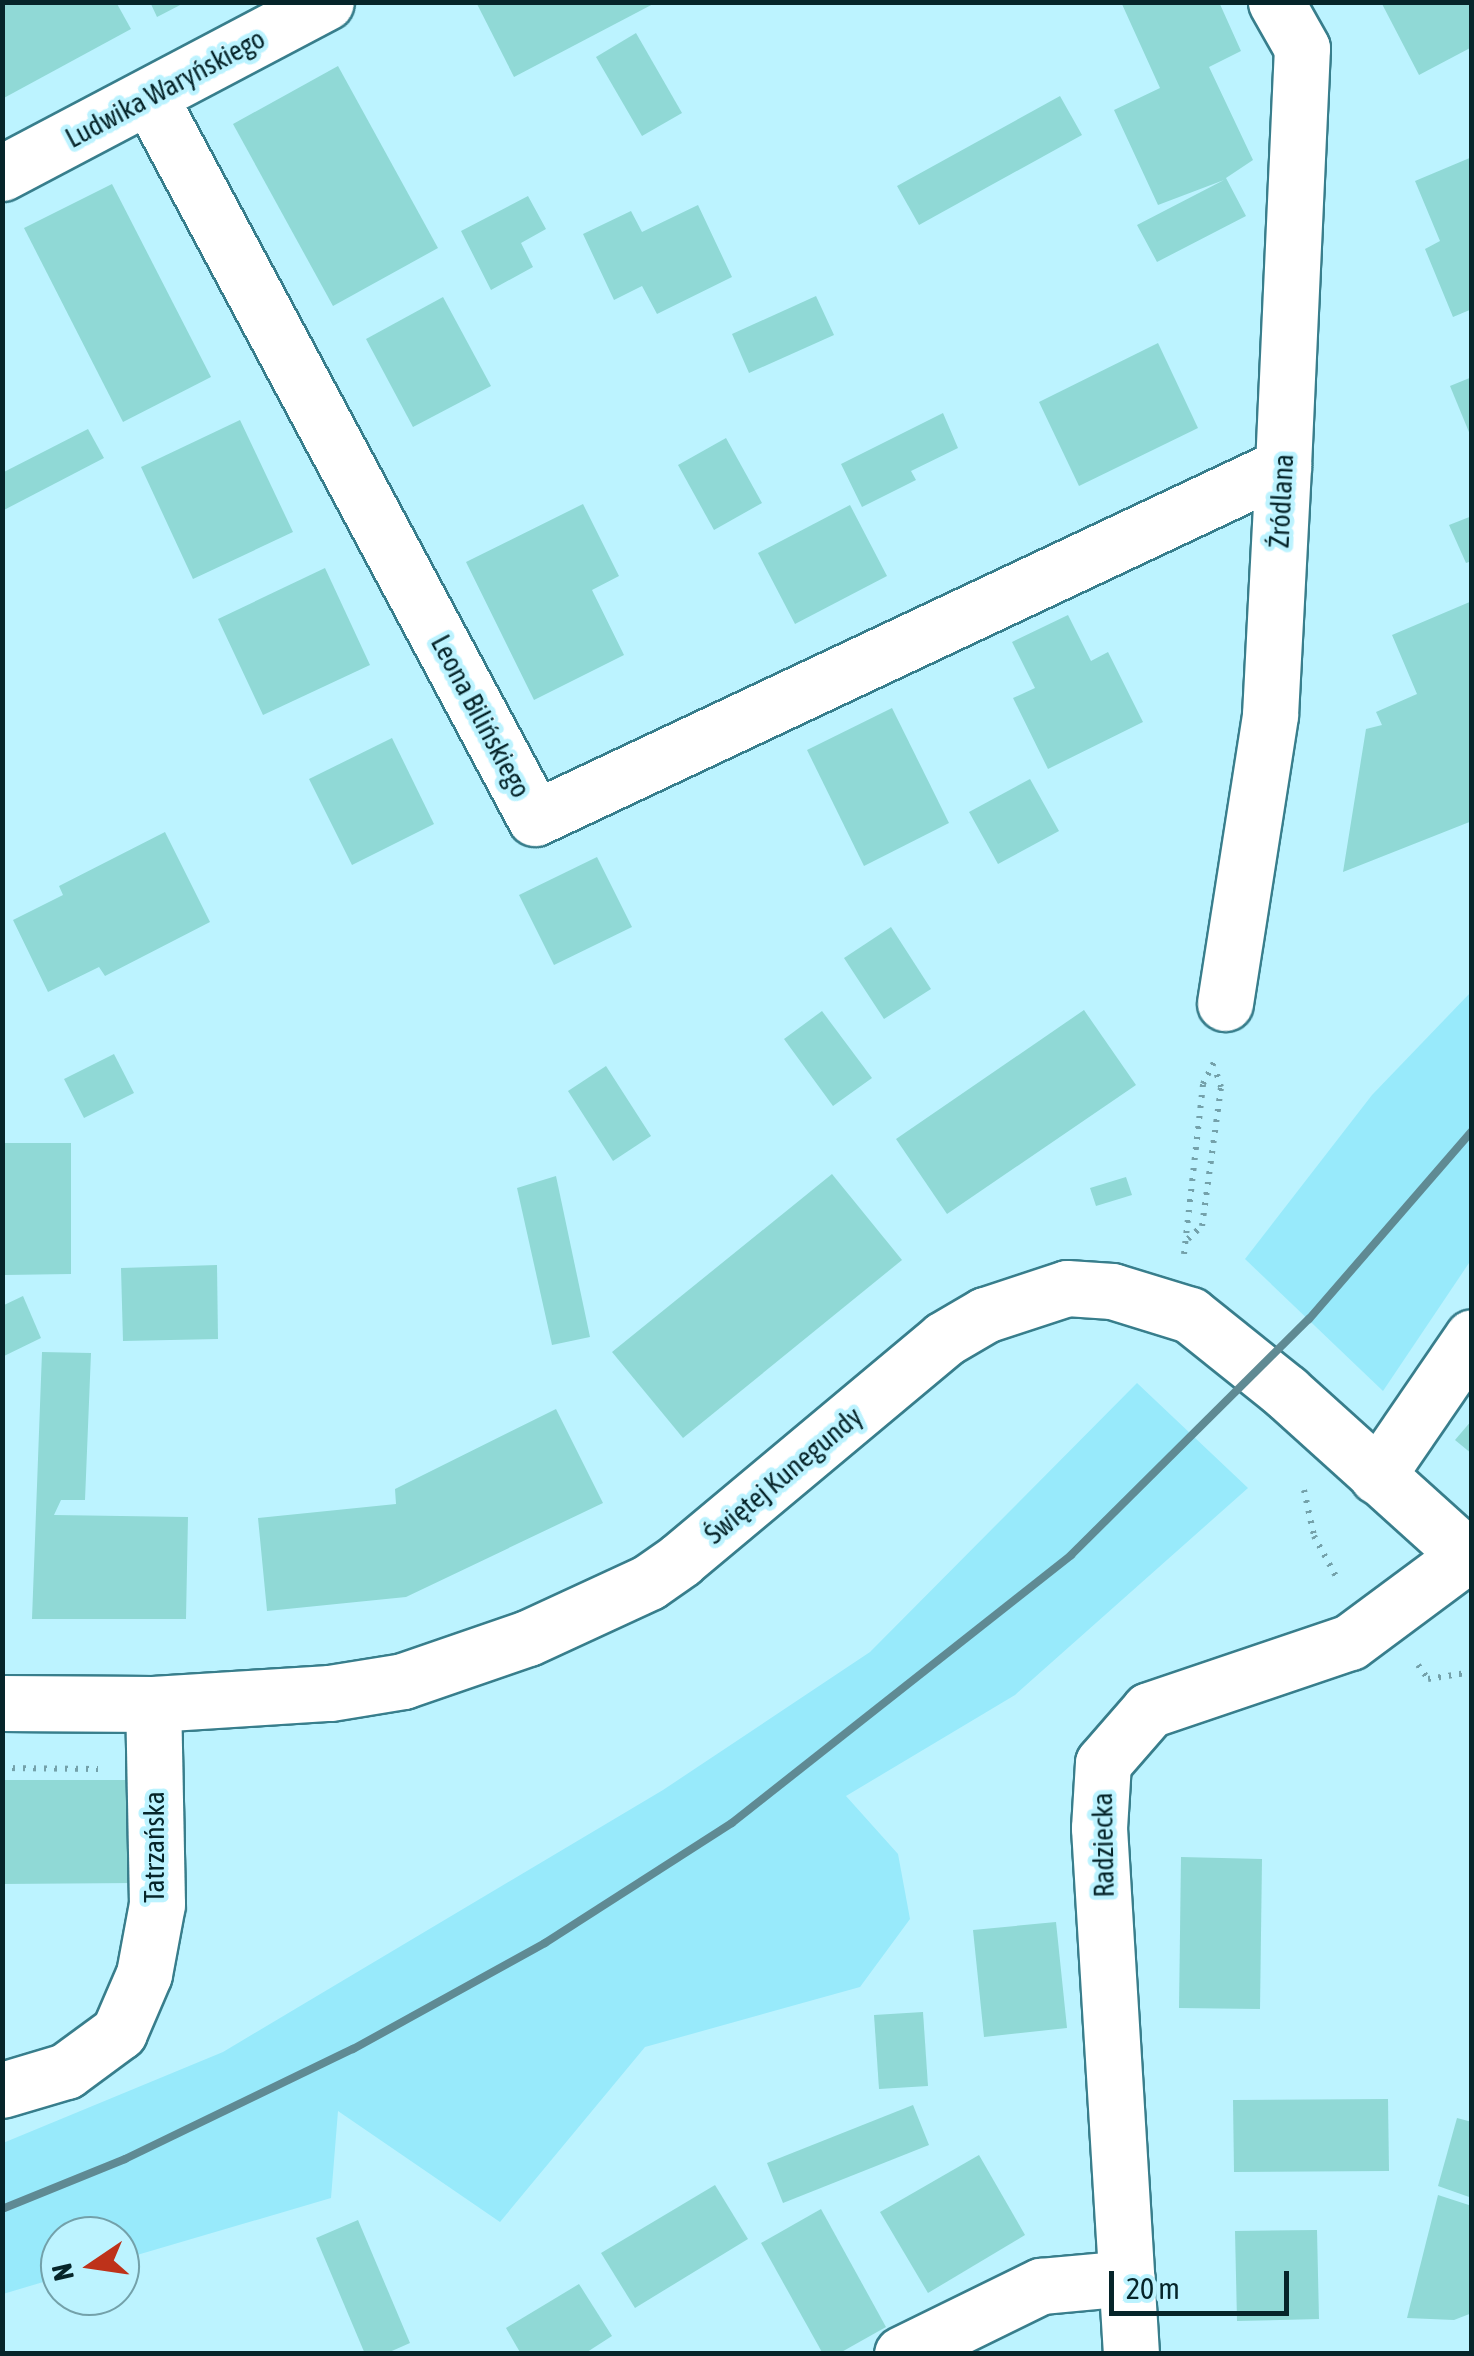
<!DOCTYPE html>
<meta charset="utf-8">
<style>
body{margin:0}
#map{position:relative;width:1474px;height:2356px;overflow:hidden;background:#bcf3ff;font-family:"Asap Condensed",sans-serif}
div>[style]{position:absolute}
.built>*{inset:0;background:#98eafb}
.building>*{inset:0;background:#90d9d6}
.path>*{height:6px;margin-top:-3px;transform-origin:0;background:repeating-linear-gradient(90deg,#74a1aa 0 2.5px,transparent 0 10.5px)}
.roads{filter:drop-shadow(2px 0 #387e8c) drop-shadow(-2px 0 #387e8c) drop-shadow(0 2px #387e8c) drop-shadow(0 -2px #387e8c)}
.minor>*{height:55px;margin:-27.5px;padding:0 27.5px;transform-origin:27.5px;border-radius:27.5px;background:#fff}
.secondary>*{height:55px;margin:-27.5px;padding:0 27.5px;transform-origin:27.5px;border-radius:27.5px;background:#fff}
.rail>*{height:8px;margin:-4px;padding:0 4px;transform-origin:4px;border-radius:4px;background:#5f8a93}
span{translate:-50% -50%;white-space:nowrap;text-align:center;line-height:1.15;-webkit-text-stroke:9px #bcf3ff;paint-order:stroke}
.street-label{font-size:28px;color:#06252a}
.frame{position:absolute;inset:0;border:5px solid #06252a;pointer-events:none}
.north{position:absolute;left:40px;top:2216px;width:100px;height:100px;box-sizing:border-box;background:#bcf3ff;border:2px solid #73a1aa;border-radius:50%;rotate:257deg;font-size:28px;font-weight:700;line-height:40px;text-align:center;color:#06252a}
.north::after{content:'';display:block;margin:auto;width:35px;height:45px;background:#be321a;clip-path:polygon(50% 0,100% 100%,50% 72%,0 100%)}
.scale{position:absolute;left:1109px;top:2271px;width:180px;height:45px;box-sizing:border-box;border:5px solid #06252a;border-top:0;padding-left:12px;font-size:30px;line-height:35px;white-space:nowrap;color:#06252a;-webkit-text-stroke:8px #bcf3ff;paint-order:stroke}
</style>
<div id="map">
<div class="built">
<div style="clip-path:polygon(1471px 992px,1471px 1260px,1383px 1391px,1245px 1259px,1372px 1095px)"></div>
<div style="clip-path:polygon(1137px 1383px,1248px 1488px,1015px 1695px,846px 1796px,898px 1854px,910px 1919px,860px 1987px,645px 2047px,500px 2222px,338px 2111px,331px 2198px,120px 2260px,120px 2236px,60px 2236px,60px 2277px,3px 2294px,3px 2143px,223px 2052px,663px 1790px,870px 1652px)"></div>
</div>
<div class="building">
<div style="clip-path:polygon(2px 2px,116px 2px,131px 29px,2px 99px)"></div>
<div style="clip-path:polygon(150px 2px,186px 2px,157px 17px)"></div>
<div style="clip-path:polygon(476px 2px,657px 2px,514px 77px)"></div>
<div style="clip-path:polygon(1121px 2px,1219px 2px,1241px 51px,1209px 67px,1253px 160px,1226px 178px,1246px 216px,1157px 262px,1137px 225px,1224px 180px,1158px 205px,1114px 110px,1160px 88px)"></div>
<div style="clip-path:polygon(1381px 2px,1472px 2px,1472px 47px,1419px 75px)"></div>
<div style="clip-path:polygon(636px 33px,682px 113px,642px 136px,596px 57px)"></div>
<div style="clip-path:polygon(338px 66px,438px 248px,333px 306px,233px 124px)"></div>
<div style="clip-path:polygon(1060px 96px,1082px 135px,919px 225px,897px 186px)"></div>
<div style="clip-path:polygon(1472px 157px,1472px 309px,1453px 317px,1425px 249px,1440px 241px,1415px 181px)"></div>
<div style="clip-path:polygon(112px 184px,211px 377px,123px 422px,24px 228px)"></div>
<div style="clip-path:polygon(528px 196px,546px 229px,521px 243px,533px 267px,491px 290px,461px 231px)"></div>
<div style="clip-path:polygon(698px 205px,732px 277px,657px 314px,642px 286px,614px 300px,583px 234px,631px 211px,642px 232px)"></div>
<div style="clip-path:polygon(816px 296px,834px 335px,749px 373px,732px 334px)"></div>
<div style="clip-path:polygon(443px 297px,491px 386px,413px 427px,366px 339px)"></div>
<div style="clip-path:polygon(1158px 343px,1198px 428px,1079px 486px,1039px 402px)"></div>
<div style="clip-path:polygon(1472px 377px,1472px 437px,1471px 437px,1450px 386px)"></div>
<div style="clip-path:polygon(943px 413px,958px 448px,911px 471px,916px 480px,862px 507px,841px 464px)"></div>
<div style="clip-path:polygon(240px 420px,293px 532px,193px 579px,141px 467px)"></div>
<div style="clip-path:polygon(88px 429px,104px 458px,2px 511px,2px 473px)"></div>
<div style="clip-path:polygon(726px 438px,762px 503px,714px 530px,678px 465px)"></div>
<div style="clip-path:polygon(583px 504px,619px 576px,592px 590px,624px 655px,534px 700px,466px 562px)"></div>
<div style="clip-path:polygon(850px 505px,887px 576px,795px 624px,758px 553px)"></div>
<div style="clip-path:polygon(1472px 516px,1472px 561px,1466px 563px,1449px 525px)"></div>
<div style="clip-path:polygon(325px 568px,370px 665px,263px 715px,218px 619px)"></div>
<div style="clip-path:polygon(1472px 601px,1472px 821px,1343px 872px,1366px 729px,1382px 725px,1376px 712px,1417px 694px,1392px 635px)"></div>
<div style="clip-path:polygon(1068px 615px,1091px 661px,1108px 652px,1143px 722px,1048px 769px,1013px 698px,1035px 688px,1012px 642px)"></div>
<div style="clip-path:polygon(892px 708px,949px 823px,864px 866px,807px 750px)"></div>
<div style="clip-path:polygon(392px 738px,434px 824px,352px 865px,309px 779px)"></div>
<div style="clip-path:polygon(1030px 779px,1059px 831px,998px 864px,969px 812px)"></div>
<div style="clip-path:polygon(165px 832px,210px 922px,105px 976px,99px 967px,48px 992px,13px 920px,63px 895px,59px 886px)"></div>
<div style="clip-path:polygon(597px 857px,632px 927px,554px 965px,519px 895px)"></div>
<div style="clip-path:polygon(891px 927px,931px 989px,884px 1019px,844px 958px)"></div>
<div style="clip-path:polygon(1084px 1010px,1136px 1085px,947px 1214px,896px 1139px)"></div>
<div style="clip-path:polygon(822px 1011px,872px 1078px,833px 1106px,784px 1039px)"></div>
<div style="clip-path:polygon(114px 1054px,134px 1093px,84px 1118px,64px 1079px)"></div>
<div style="clip-path:polygon(606px 1066px,651px 1136px,613px 1161px,568px 1091px)"></div>
<div style="clip-path:polygon(5px 1143px,71px 1143px,71px 1274px,5px 1275px)"></div>
<div style="clip-path:polygon(832px 1174px,902px 1260px,683px 1438px,612px 1352px)"></div>
<div style="clip-path:polygon(556px 1176px,590px 1337px,552px 1345px,517px 1188px)"></div>
<div style="clip-path:polygon(1126px 1177px,1132px 1195px,1096px 1206px,1090px 1188px)"></div>
<div style="clip-path:polygon(217px 1265px,218px 1339px,123px 1341px,121px 1268px)"></div>
<div style="clip-path:polygon(23px 1296px,41px 1338px,2px 1357px,2px 1306px)"></div>
<div style="clip-path:polygon(42px 1352px,91px 1353px,85px 1500px,61px 1500px,54px 1515px,188px 1517px,186px 1619px,32px 1619px)"></div>
<div style="clip-path:polygon(556px 1409px,603px 1503px,406px 1597px,267px 1611px,258px 1518px,396px 1504px,395px 1489px)"></div>
<div style="clip-path:polygon(1472px 1420px,1472px 1454px,1455px 1440px)"></div>
<div style="clip-path:polygon(2px 1780px,138px 1780px,136px 1883px,2px 1884px)"></div>
<div style="clip-path:polygon(1181px 1857px,1262px 1859px,1260px 2009px,1179px 2008px)"></div>
<div style="clip-path:polygon(1056px 1922px,1067px 2028px,984px 2037px,973px 1930px)"></div>
<div style="clip-path:polygon(923px 2012px,928px 2086px,879px 2089px,874px 2015px)"></div>
<div style="clip-path:polygon(1388px 2099px,1389px 2171px,1234px 2172px,1233px 2100px)"></div>
<div style="clip-path:polygon(913px 2105px,929px 2145px,783px 2203px,767px 2163px)"></div>
<div style="clip-path:polygon(1457px 2118px,1472px 2122px,1472px 2198px,1438px 2186px)"></div>
<div style="clip-path:polygon(979px 2155px,1025px 2235px,928px 2293px,880px 2212px)"></div>
<div style="clip-path:polygon(715px 2185px,748px 2239px,635px 2308px,601px 2253px)"></div>
<div style="clip-path:polygon(1438px 2195px,1472px 2206px,1472px 2313px,1454px 2320px,1407px 2318px)"></div>
<div style="clip-path:polygon(821px 2209px,886px 2327px,838px 2354px,823px 2354px,761px 2243px)"></div>
<div style="clip-path:polygon(358px 2220px,410px 2343px,385px 2354px,365px 2354px,316px 2238px)"></div>
<div style="clip-path:polygon(1317px 2230px,1319px 2319px,1237px 2321px,1235px 2231px)"></div>
<div style="clip-path:polygon(579px 2284px,612px 2336px,584px 2354px,521px 2354px,506px 2328px)"></div>
</div>
<div class="path">
<div style="left:1188px;top:1239px;width:19px;rotate:-43deg"></div>
<div style="left:1202px;top:1226px;width:140px;rotate:-82.2deg"></div>
<div style="left:1221px;top:1087px;width:20px;rotate:-108deg"></div>
<div style="left:1184px;top:1254px;width:171px;rotate:-83.6deg"></div>
<div style="left:1203px;top:1084px;width:29px;rotate:-63deg"></div>
<div style="left:1304px;top:1490px;width:47px;rotate:77.7deg"></div>
<div style="left:1314px;top:1536px;width:50px;rotate:61.4deg"></div>
<div style="left:1418px;top:1665px;width:17px;rotate:54deg"></div>
<div style="left:1428px;top:1679px;width:45px;rotate:-9deg"></div>
<div style="left:2px;top:1768px;width:96px;rotate:0.6deg"></div>
</div>
<div class="roads">
<div class="minor">
<div style="left:150px;top:98px;width:816px;rotate:61.87deg"></div>
<div style="left:535px;top:818px;width:827px;rotate:-25.2deg"></div>
<div style="left:2px;top:173px;width:366px;rotate:-27.8deg"></div>
<div style="left:1225px;top:1003px;width:291px;rotate:-81.1deg"></div>
<div style="left:1270px;top:715px;width:249px;rotate:-87deg"></div>
<div style="left:1283px;top:466px;width:418px;rotate:-87.4deg"></div>
<div style="left:1302px;top:48px;width:53px;rotate:-119.5deg"></div>
<div style="left:1377px;top:1476px;width:168px;rotate:-55.6deg"></div>
<div style="left:2px;top:2090px;width:67px;rotate:-16.5deg"></div>
<div style="left:66px;top:2071px;width:66px;rotate:-36.3deg"></div>
<div style="left:119px;top:2032px;width:63px;rotate:-66.7deg"></div>
<div style="left:144px;top:1974px;width:71px;rotate:-79.5deg"></div>
<div style="left:157px;top:1904px;width:200px;rotate:-91.1deg"></div>
<div style="left:902px;top:2354px;width:155px;rotate:-26.1deg"></div>
<div style="left:1041px;top:2286px;width:86px;rotate:-5.3deg"></div>
<div style="left:1131px;top:2354px;width:527px;rotate:-93.48deg"></div>
<div style="left:1099px;top:1828px;width:65px;rotate:-86.5deg"></div>
<div style="left:1103px;top:1763px;width:70px;rotate:-49deg"></div>
<div style="left:1149px;top:1710px;width:212px;rotate:-18.7deg"></div>
<div style="left:1350px;top:1642px;width:144px;rotate:-36.6deg"></div>
</div>
<div class="secondary">
<div style="left:2px;top:1703px;width:151px;rotate:0.4deg"></div>
<div style="left:153px;top:1704px;width:177px;rotate:-3.6deg"></div>
<div style="left:330px;top:1693px;width:74px;rotate:-9.3deg"></div>
<div style="left:403px;top:1681px;width:132px;rotate:-19deg"></div>
<div style="left:528px;top:1638px;width:133px;rotate:-24.8deg"></div>
<div style="left:649px;top:1582px;width:38px;rotate:-35deg"></div>
<div style="left:680px;top:1560px;width:344px;rotate:-39.9deg"></div>
<div style="left:944px;top:1339px;width:48px;rotate:-30.3deg"></div>
<div style="left:985px;top:1315px;width:86px;rotate:-18.2deg"></div>
<div style="left:1067px;top:1288px;width:45px;rotate:3.8deg"></div>
<div style="left:1112px;top:1291px;width:82px;rotate:17.1deg"></div>
<div style="left:1190px;top:1315px;width:123px;rotate:38.7deg"></div>
<div style="left:1286px;top:1392px;width:251px;rotate:42.1deg"></div>
</div>
</div>
<div class="rail">
<div style="left:2px;top:2209px;width:133px;rotate:-22.1deg"></div>
<div style="left:125px;top:2159px;width:253px;rotate:-25.8deg"></div>
<div style="left:353px;top:2049px;width:219px;rotate:-28.9deg"></div>
<div style="left:545px;top:1943px;width:222px;rotate:-32.7deg"></div>
<div style="left:732px;top:1823px;width:432px;rotate:-38.3deg"></div>
<div style="left:1071px;top:1555px;width:335px;rotate:-44.8deg"></div>
<div style="left:1309px;top:1319px;width:249px;rotate:-49.1deg"></div>
</div>
<div class="street-label">
<span style="left:165px;top:88px;rotate:-28deg">Ludwika Waryńskiego</span>
<span style="left:1281px;top:501px;rotate:-87deg">Źródlana</span>
<span style="left:481px;top:716px;rotate:62deg">Leona Bilińskiego</span>
<span style="left:783px;top:1475px;rotate:-40deg">Świętej Kunegundy</span>
<span style="left:1103px;top:1845px;rotate:-91deg">Radziecka</span>
<span style="left:154px;top:1847px;rotate:-90deg">Tatrzańska</span>
</div>
<div class="frame"></div>
<div class="north">N</div>
<div class="scale">20 m</div>
</div>
